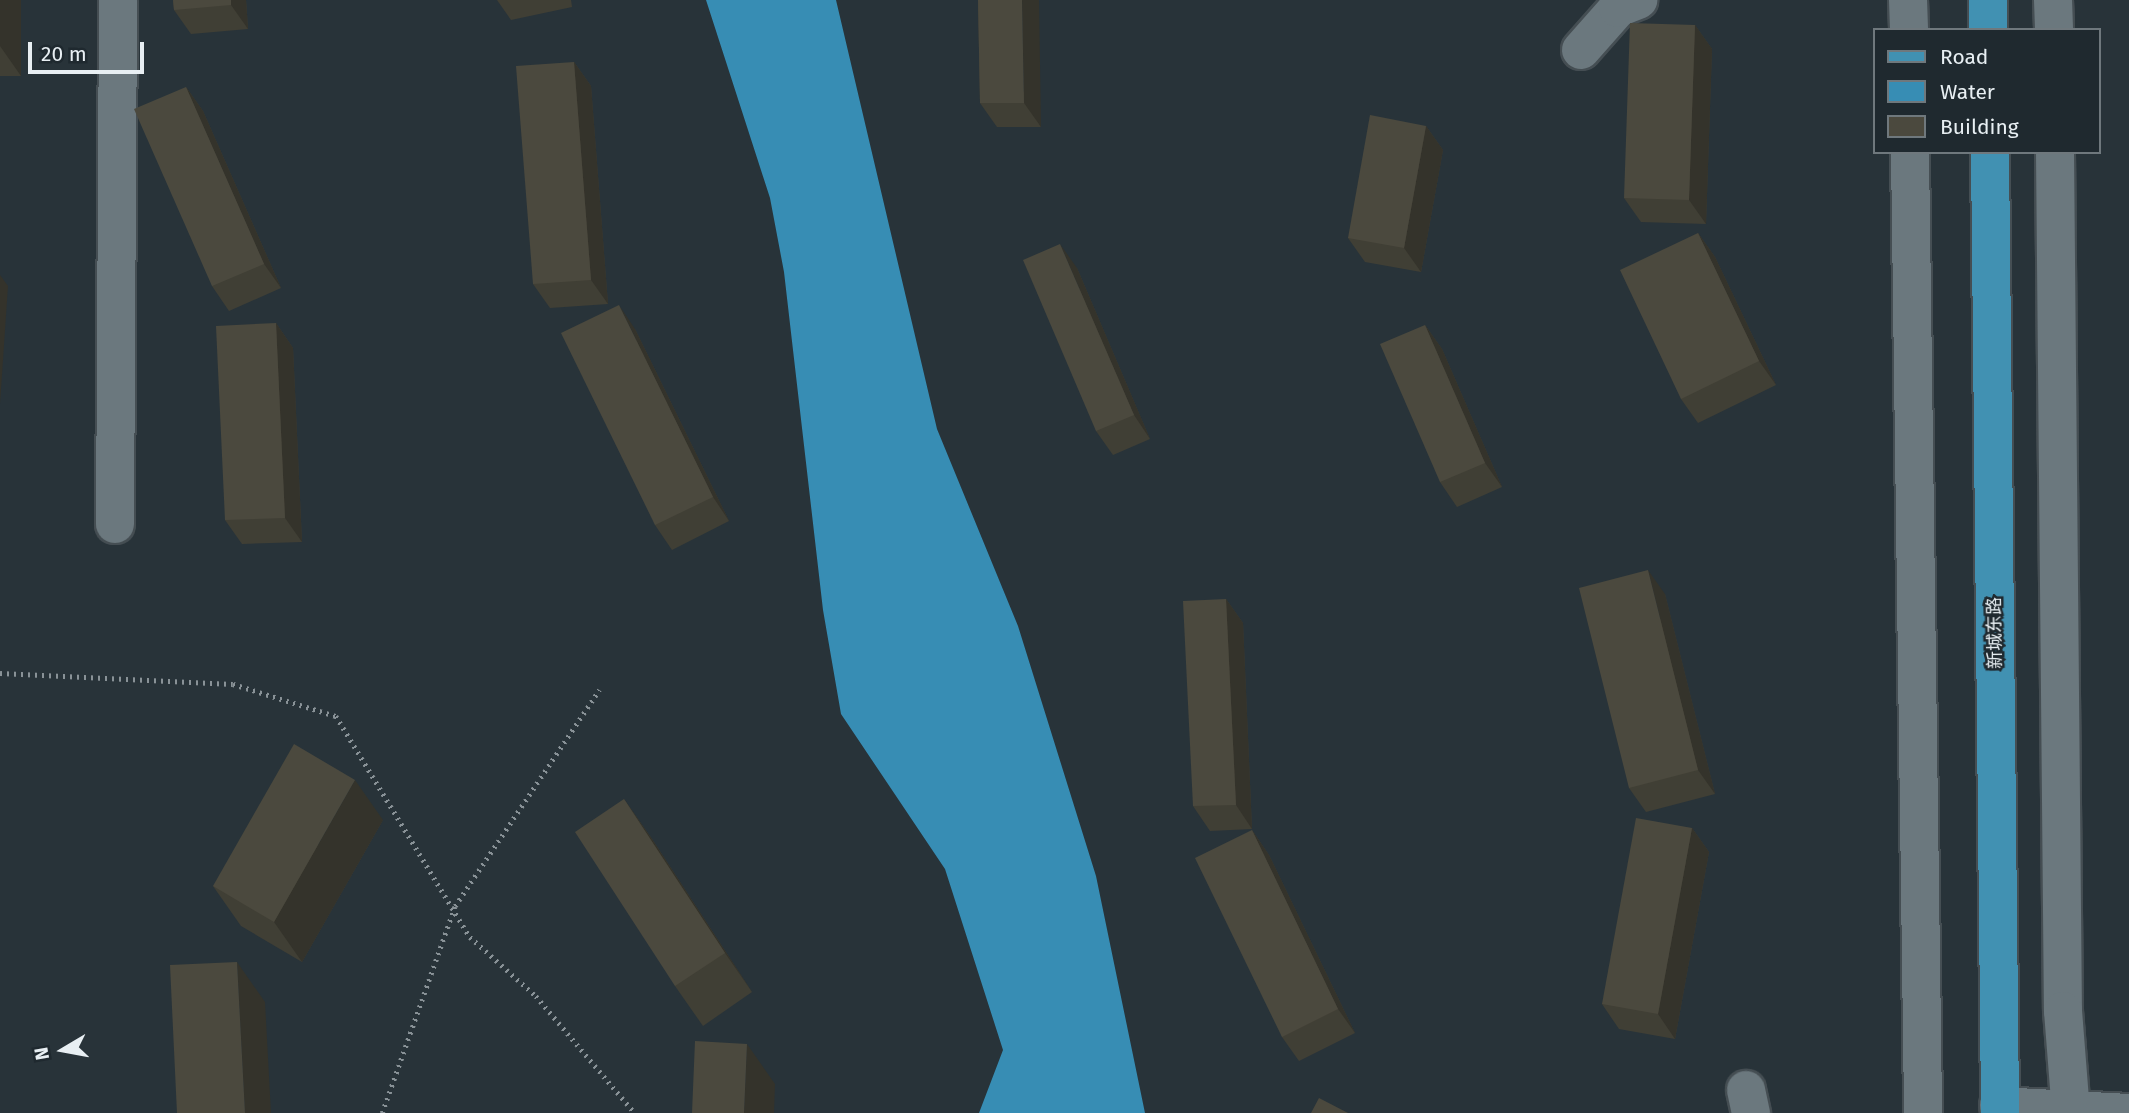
<!DOCTYPE html>
<meta charset="utf-8">
<style>
body{margin:0}
#map{position:relative;width:2129px;height:1113px;overflow:hidden;background:#283339;font-family:"Fira Sans","Noto Sans SC",sans-serif}
div>[style]{position:absolute}
.water>*{inset:0;background:#378db4}
.path>*{height:4.5px;margin-top:-2.25px;transform-origin:0;background:repeating-linear-gradient(90deg,#899297 0 2px,transparent 0 7px)}
.roads{filter:drop-shadow(2px 0 #454e53) drop-shadow(-2px 0 #454e53) drop-shadow(0 2px #454e53) drop-shadow(0 -2px #454e53)}
.minor>*{height:38px;margin:-19px;padding:0 19px;transform-origin:19px;border-radius:19px;background:#6b787e}
.major>*{height:38px;margin:-19px;padding:0 19px;transform-origin:19px;border-radius:19px;background:#4191b2}
.wall>*{inset:0;background:#403f35}
.shaded-wall>*{inset:0;background:#34332b}
.building>*{inset:0;background:#4b493e}
span{translate:-50% -50%;white-space:nowrap;text-align:center;line-height:1.15;-webkit-text-stroke:5px #1f292f;paint-order:stroke}
.street-label{font-size:18px;color:#e8eff3}
.legend{position:absolute;left:1873px;top:28px;width:228px;height:126px;box-sizing:border-box;background:#1f292f;border:2px solid #6f787d;margin:0;padding:9px 12px;list-style:none;font-size:21px;color:#e8eff3}
.legend li{display:flex;align-items:center;gap:14px;height:35px}
.legend b{width:35px;border:2px solid #6f787d}
.north{position:absolute;left:28px;top:1015px;width:70px;height:70px;-webkit-text-stroke:5px #1f292f;paint-order:stroke;rotate:260deg;font-size:19px;font-weight:700;line-height:28px;text-align:center;color:#e8eff3}
.north::after{content:'';display:block;margin:auto;width:24px;height:32px;background:#e8eff3;clip-path:polygon(50% 0,100% 100%,50% 72%,0 100%)}
.scale{position:absolute;left:28px;top:42px;width:116px;height:32px;box-sizing:border-box;border:4px solid #e8eff3;border-top:0;padding-left:9px;font-size:21px;line-height:24px;white-space:nowrap;color:#e8eff3;-webkit-text-stroke:5px #1f292f;paint-order:stroke}
</style>
<div id="map">
<div class="water">
<div style="clip-path:polygon(706px 0,836px 0,937px 429px,1018px 626px,1096px 876px,1145px 1113px,979px 1113px,1003px 1050px,945px 869px,841px 714px,823px 610px,784px 272px,770px 198px)"></div>
</div>
<div class="path">
<div style="left:0;top:673px;width:233px;rotate:2.7deg"></div>
<div style="left:233px;top:684px;width:108px;rotate:17.3deg"></div>
<div style="left:336px;top:716px;width:258px;rotate:58.8deg"></div>
<div style="left:470px;top:937px;width:89px;rotate:41.8deg"></div>
<div style="left:536px;top:996px;width:153px;rotate:49.8deg"></div>
<div style="left:382px;top:1113px;width:219px;rotate:-70.6deg"></div>
<div style="left:455px;top:906px;width:260px;rotate:-56.3deg"></div>
</div>
<div class="roads">
<div class="minor">
<div style="left:1908px;top:0;width:30px;rotate:88deg"></div>
<div style="left:2053px;top:0;width:30px;rotate:88deg"></div>
<div style="left:1581px;top:50px;width:56px;rotate:-48.6deg"></div>
<div style="left:1618px;top:8px;width:22px;rotate:-22deg"></div>
<div style="left:1910px;top:152px;width:961px;rotate:89.22deg"></div>
<div style="left:2055px;top:152px;width:859px;rotate:89.47deg"></div>
<div style="left:2063px;top:1011px;width:102px;rotate:85.5deg"></div>
<div style="left:115px;top:524px;width:524px;rotate:-89.67deg"></div>
<div style="left:1746px;top:1090px;width:24px;rotate:78deg"></div>
<div style="left:1999px;top:1106px;width:130px;rotate:3.1deg"></div>
</div>
<div class="major">
<div style="left:1988px;top:0;width:30px;rotate:90deg"></div>
<div style="left:1990px;top:152px;width:961px;rotate:89.4deg"></div>
</div>
</div>
<div class="wall">
<div style="clip-path:polygon(0 0,21px 76px,0 76px)"></div>
<div style="clip-path:polygon(173px 0,246px 0,248px 29px,191px 34px,174px 10px)"></div>
<div style="clip-path:polygon(497px 0,571px 0,572px 7px,511px 20px)"></div>
<div style="clip-path:polygon(978px 0,1041px 127px,997px 127px,980px 103px)"></div>
<div style="clip-path:polygon(1695px 25px,1712px 49px,1706px 224px,1641px 222px,1624px 198px)"></div>
<div style="clip-path:polygon(574px 62px,591px 86px,608px 304px,550px 308px,533px 284px)"></div>
<div style="clip-path:polygon(186px 87px,203px 111px,281px 288px,229px 311px,212px 286px)"></div>
<div style="clip-path:polygon(1426px 126px,1443px 150px,1421px 272px,1365px 262px,1348px 238px)"></div>
<div style="clip-path:polygon(1698px 233px,1715px 257px,1776px 385px,1698px 423px,1681px 399px)"></div>
<div style="clip-path:polygon(1077px 268px,1150px 439px,1113px 455px,1096px 431px)"></div>
<div style="clip-path:polygon(276px 323px,293px 348px,302px 542px,242px 544px,225px 520px)"></div>
<div style="clip-path:polygon(1425px 325px,1442px 349px,1502px 487px,1457px 507px,1440px 482px)"></div>
<div style="clip-path:polygon(635px 329px,729px 521px,672px 550px,655px 525px)"></div>
<div style="clip-path:polygon(1665px 594px,1715px 794px,1646px 812px,1629px 788px)"></div>
<div style="clip-path:polygon(1226px 599px,1243px 623px,1252px 829px,1210px 831px,1193px 806px)"></div>
<div style="clip-path:polygon(624px 799px,652px 839px,752px 992px,703px 1026px,675px 986px)"></div>
<div style="clip-path:polygon(383px 820px,302px 962px,241px 926px,213px 886px)"></div>
<div style="clip-path:polygon(1692px 828px,1709px 852px,1675px 1039px,1619px 1029px,1602px 1004px)"></div>
<div style="clip-path:polygon(1252px 830px,1269px 855px,1355px 1033px,1299px 1061px,1282px 1037px)"></div>
</div>
<div class="shaded-wall">
<div style="clip-path:polygon(0 0,21px 0,21px 76px,0 46px)"></div>
<div style="clip-path:polygon(231px 0,246px 0,248px 29px,231px 5px)"></div>
<div style="clip-path:polygon(1022px 0,1039px 0,1041px 127px,1024px 103px)"></div>
<div style="clip-path:polygon(1695px 25px,1712px 49px,1706px 224px,1689px 200px)"></div>
<div style="clip-path:polygon(574px 62px,591px 86px,608px 304px,591px 280px)"></div>
<div style="clip-path:polygon(186px 87px,203px 111px,281px 288px,264px 264px)"></div>
<div style="clip-path:polygon(1426px 126px,1443px 150px,1421px 272px,1404px 248px)"></div>
<div style="clip-path:polygon(1698px 233px,1715px 257px,1776px 385px,1759px 361px)"></div>
<div style="clip-path:polygon(1060px 244px,1077px 268px,1150px 439px,1134px 415px)"></div>
<div style="clip-path:polygon(0 275px,8px 286px,0 404px)"></div>
<div style="clip-path:polygon(619px 305px,635px 329px,729px 521px,713px 497px)"></div>
<div style="clip-path:polygon(276px 323px,293px 348px,302px 542px,285px 518px)"></div>
<div style="clip-path:polygon(1425px 325px,1442px 349px,1502px 487px,1485px 463px)"></div>
<div style="clip-path:polygon(1648px 570px,1665px 594px,1715px 794px,1698px 770px)"></div>
<div style="clip-path:polygon(1226px 599px,1243px 623px,1252px 829px,1236px 805px)"></div>
<div style="clip-path:polygon(355px 780px,383px 820px,302px 962px,274px 922px)"></div>
<div style="clip-path:polygon(624px 799px,652px 839px,752px 992px,725px 953px)"></div>
<div style="clip-path:polygon(1692px 828px,1709px 852px,1675px 1039px,1658px 1014px)"></div>
<div style="clip-path:polygon(1252px 830px,1269px 855px,1355px 1033px,1338px 1009px)"></div>
<div style="clip-path:polygon(237px 962px,265px 1002px,271px 1113px,245px 1113px)"></div>
<div style="clip-path:polygon(747px 1044px,775px 1084px,774px 1113px,744px 1113px)"></div>
</div>
<div class="building">
<div style="clip-path:polygon(173px 0,231px 0,231px 5px,174px 10px)"></div>
<div style="clip-path:polygon(978px 0,1022px 0,1024px 103px,980px 103px)"></div>
<div style="clip-path:polygon(1630px 23px,1695px 25px,1689px 200px,1624px 198px)"></div>
<div style="clip-path:polygon(574px 62px,591px 280px,533px 284px,516px 66px)"></div>
<div style="clip-path:polygon(186px 87px,264px 264px,212px 286px,134px 109px)"></div>
<div style="clip-path:polygon(1370px 115px,1426px 126px,1404px 248px,1348px 238px)"></div>
<div style="clip-path:polygon(1698px 233px,1759px 361px,1681px 399px,1620px 270px)"></div>
<div style="clip-path:polygon(1060px 244px,1134px 415px,1096px 431px,1023px 260px)"></div>
<div style="clip-path:polygon(619px 305px,713px 497px,655px 525px,561px 333px)"></div>
<div style="clip-path:polygon(276px 323px,285px 518px,225px 520px,216px 326px)"></div>
<div style="clip-path:polygon(1425px 325px,1485px 463px,1440px 482px,1380px 344px)"></div>
<div style="clip-path:polygon(1648px 570px,1698px 770px,1629px 788px,1579px 588px)"></div>
<div style="clip-path:polygon(1226px 599px,1236px 805px,1193px 806px,1183px 601px)"></div>
<div style="clip-path:polygon(294px 744px,355px 780px,274px 922px,213px 886px)"></div>
<div style="clip-path:polygon(624px 799px,725px 953px,675px 986px,575px 832px)"></div>
<div style="clip-path:polygon(1636px 818px,1692px 828px,1658px 1014px,1602px 1004px)"></div>
<div style="clip-path:polygon(1252px 830px,1338px 1009px,1282px 1037px,1195px 858px)"></div>
<div style="clip-path:polygon(237px 962px,245px 1113px,177px 1113px,170px 965px)"></div>
<div style="clip-path:polygon(695px 1041px,747px 1044px,744px 1113px,692px 1113px)"></div>
<div style="clip-path:polygon(1319px 1098px,1348px 1113px,1311px 1113px)"></div>
</div>
<div class="street-label">
<span style="left:1995px;top:633px;rotate:-91deg">新城东路</span>
</div>
<ul class="legend">
<li><b style="height:9px;background:#4191b2"></b>Road</li>
<li><b style="height:19px;background:#378db4"></b>Water</li>
<li><b style="height:19px;background:#4b493e"></b>Building</li>
</ul>
<div class="north">N</div>
<div class="scale">20 m</div>
</div>
